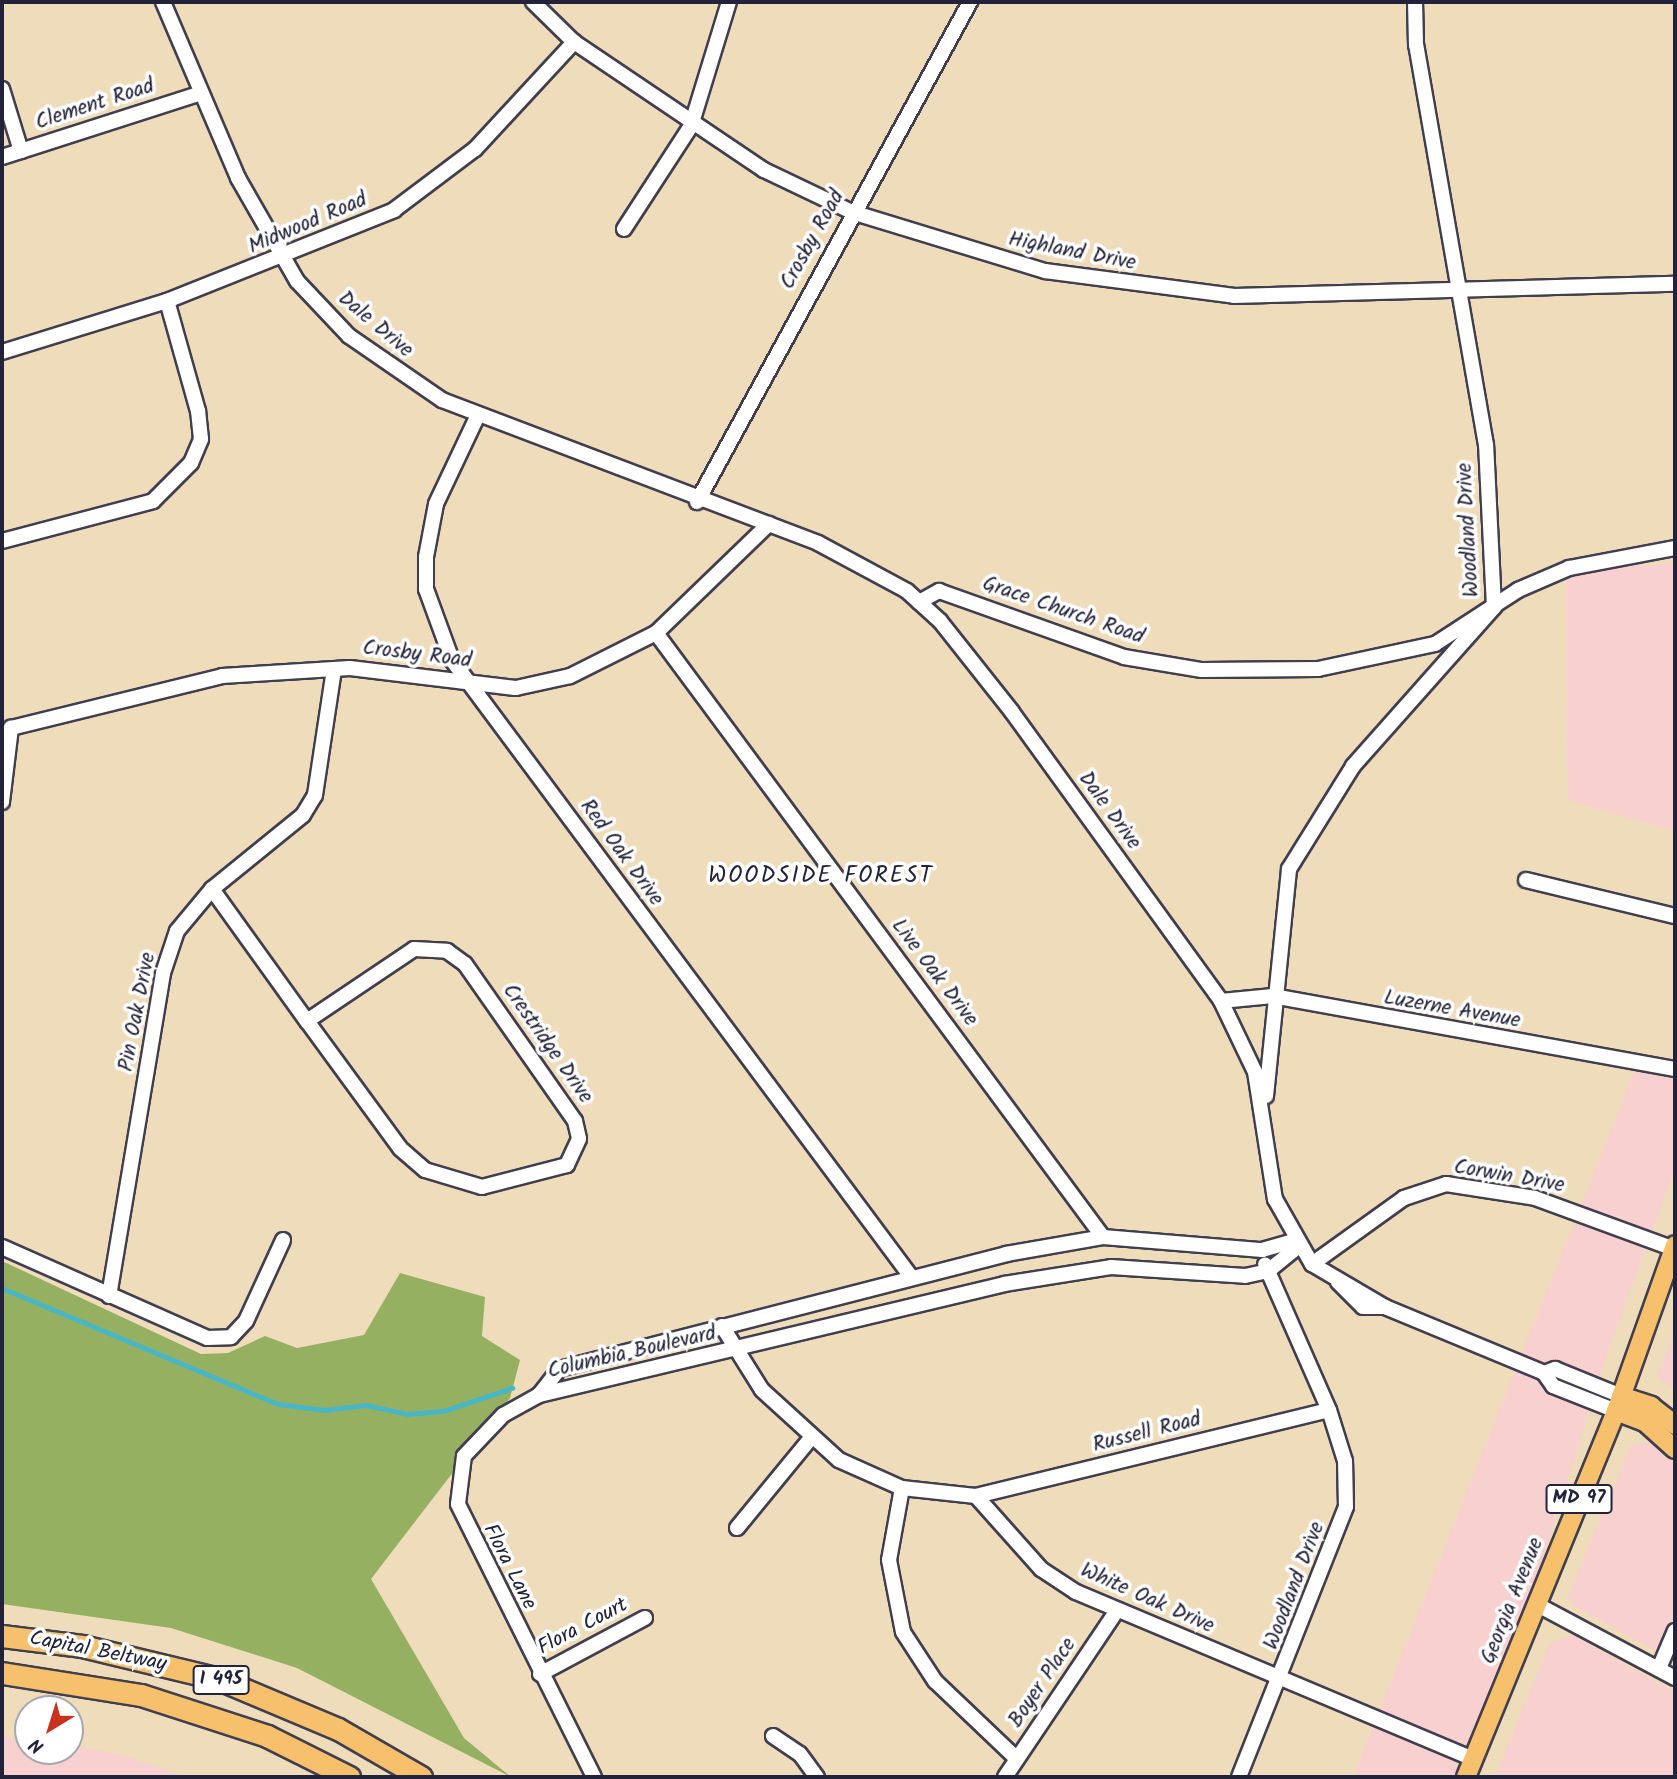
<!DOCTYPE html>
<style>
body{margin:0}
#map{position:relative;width:1677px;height:1779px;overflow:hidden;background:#efdcbb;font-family:Kalam,sans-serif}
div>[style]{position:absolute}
.built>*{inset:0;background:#f7d0cf}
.forest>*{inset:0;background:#96b062}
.stream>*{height:4.5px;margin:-2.25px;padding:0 2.25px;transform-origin:2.25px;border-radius:2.25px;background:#49b6c5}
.roads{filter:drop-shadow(2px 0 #413e4e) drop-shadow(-2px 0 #413e4e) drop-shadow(0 2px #413e4e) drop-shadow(0 -2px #413e4e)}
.minor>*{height:14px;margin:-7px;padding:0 7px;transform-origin:7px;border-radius:7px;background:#fff}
.major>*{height:18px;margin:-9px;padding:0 9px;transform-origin:9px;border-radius:9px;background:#f7c06c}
.highway>*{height:21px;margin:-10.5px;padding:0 10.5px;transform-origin:10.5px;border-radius:10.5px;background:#f7c06c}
span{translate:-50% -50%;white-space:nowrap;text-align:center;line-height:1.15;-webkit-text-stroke:7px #fff;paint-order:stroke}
.shield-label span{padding:2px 5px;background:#fff;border:2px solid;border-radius:5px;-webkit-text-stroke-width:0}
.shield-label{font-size:19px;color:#22223b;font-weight:700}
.street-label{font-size:21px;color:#22223b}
.neighbourhood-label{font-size:23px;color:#22223b;letter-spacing:2px}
.frame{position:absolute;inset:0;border:4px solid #22223b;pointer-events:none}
.north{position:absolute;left:14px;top:1695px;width:70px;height:70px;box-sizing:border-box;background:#fff;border:2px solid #a7a7b1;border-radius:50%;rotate:218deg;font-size:19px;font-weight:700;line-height:28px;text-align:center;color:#22223b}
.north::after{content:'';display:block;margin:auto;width:24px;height:32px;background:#c8321e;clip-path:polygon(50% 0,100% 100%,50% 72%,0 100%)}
</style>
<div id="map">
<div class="built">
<div style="clip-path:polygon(1675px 563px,1675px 831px,1568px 800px,1566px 579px,1594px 569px)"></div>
<div style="clip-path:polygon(1636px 1068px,1675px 1077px,1675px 1169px,1603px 1365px,1532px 1595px,1460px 1777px,1353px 1777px)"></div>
<div style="clip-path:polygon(1675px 1333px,1675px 1389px,1657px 1377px)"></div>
<div style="clip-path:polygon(1656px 1440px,1675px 1459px,1675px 1621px,1658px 1652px,1576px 1607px,1568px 1597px,1631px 1445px)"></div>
<div style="clip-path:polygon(1574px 1635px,1675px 1693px,1675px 1777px,1495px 1777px,1550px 1643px)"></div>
<div style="clip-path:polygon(2px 1737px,28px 1740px,28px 1751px,70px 1751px,70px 1746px,119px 1754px,186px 1777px,2px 1777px)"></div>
</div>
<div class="forest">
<div style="clip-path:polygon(2px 1261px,201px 1354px,228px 1353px,265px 1336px,297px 1348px,364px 1335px,400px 1273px,485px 1297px,482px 1336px,520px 1360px,510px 1398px,371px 1579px,464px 1738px,511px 1777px,297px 1668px,171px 1628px,2px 1604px)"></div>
</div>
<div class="stream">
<div style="left:2px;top:1288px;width:299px;rotate:22.8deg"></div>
<div style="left:278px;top:1404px;width:47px;rotate:7.3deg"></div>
<div style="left:325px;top:1410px;width:41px;rotate:-7deg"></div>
<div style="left:366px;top:1405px;width:43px;rotate:12.1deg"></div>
<div style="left:408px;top:1414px;width:36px;rotate:-5deg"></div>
<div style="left:444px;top:1411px;width:72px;rotate:-18.7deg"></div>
</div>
<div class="roads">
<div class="minor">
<div style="left:163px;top:2px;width:191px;rotate:66.9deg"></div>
<div style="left:238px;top:178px;width:119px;rotate:60.2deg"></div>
<div style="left:297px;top:281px;width:76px;rotate:46.6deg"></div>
<div style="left:349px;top:336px;width:113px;rotate:34.5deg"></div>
<div style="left:442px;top:400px;width:402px;rotate:20.8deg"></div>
<div style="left:818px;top:543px;width:101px;rotate:28.3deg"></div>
<div style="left:907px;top:591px;width:45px;rotate:42.3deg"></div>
<div style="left:940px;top:621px;width:116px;rotate:51.6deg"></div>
<div style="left:1012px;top:712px;width:357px;rotate:54.1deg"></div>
<div style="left:1221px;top:1001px;width:79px;rotate:64.4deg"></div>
<div style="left:1255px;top:1072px;width:129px;rotate:81.1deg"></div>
<div style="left:1275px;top:1199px;width:75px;rotate:60.4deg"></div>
<div style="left:1312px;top:1264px;width:85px;rotate:30.5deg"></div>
<div style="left:1385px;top:1307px;width:172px;rotate:22.5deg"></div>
<div style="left:1544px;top:1373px;width:16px;rotate:55deg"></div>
<div style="left:1553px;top:1386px;width:68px;rotate:21.6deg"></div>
<div style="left:533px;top:2px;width:57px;rotate:44.3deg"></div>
<div style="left:574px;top:42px;width:229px;rotate:34deg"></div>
<div style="left:764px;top:170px;width:98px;rotate:25.5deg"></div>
<div style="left:852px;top:212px;width:202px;rotate:17deg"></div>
<div style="left:1045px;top:271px;width:191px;rotate:7.5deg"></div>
<div style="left:1234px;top:296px;width:441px;rotate:-1.6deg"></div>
<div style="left:2px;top:89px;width:65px;rotate:73deg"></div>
<div style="left:2px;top:157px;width:209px;rotate:-17.8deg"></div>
<div style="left:624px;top:229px;width:123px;rotate:-57deg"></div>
<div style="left:691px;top:126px;width:130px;rotate:-73deg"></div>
<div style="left:2px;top:352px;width:173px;rotate:-17.2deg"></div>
<div style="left:167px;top:301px;width:245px;rotate:-21.8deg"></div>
<div style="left:394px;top:210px;width:101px;rotate:-37deg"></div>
<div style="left:475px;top:149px;width:146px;rotate:-47.2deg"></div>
<div style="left:478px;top:415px;width:98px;rotate:115.3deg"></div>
<div style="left:436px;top:504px;width:54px;rotate:100.7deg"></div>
<div style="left:426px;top:557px;width:32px;rotate:90deg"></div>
<div style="left:426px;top:589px;width:76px;rotate:69.9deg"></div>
<div style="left:452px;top:660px;width:770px;rotate:53.34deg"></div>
<div style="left:697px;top:502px;width:570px;rotate:-61.37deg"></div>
<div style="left:2px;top:541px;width:156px;rotate:-14.8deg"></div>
<div style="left:153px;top:501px;width:54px;rotate:-45deg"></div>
<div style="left:191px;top:463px;width:26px;rotate:-67deg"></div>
<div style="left:201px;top:439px;width:28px;rotate:-96deg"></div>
<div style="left:198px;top:411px;width:114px;rotate:-105.7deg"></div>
<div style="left:919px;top:602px;width:23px;rotate:-29deg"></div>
<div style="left:939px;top:591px;width:196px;rotate:19.6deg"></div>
<div style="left:1124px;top:657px;width:79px;rotate:9.5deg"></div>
<div style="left:1202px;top:670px;width:116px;rotate:-0.5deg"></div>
<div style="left:1318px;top:669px;width:120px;rotate:-12.1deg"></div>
<div style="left:1435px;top:644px;width:99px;rotate:-33deg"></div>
<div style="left:1518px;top:590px;width:56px;rotate:-23.3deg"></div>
<div style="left:1569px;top:568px;width:108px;rotate:-10.7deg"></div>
<div style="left:656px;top:633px;width:751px;rotate:53.5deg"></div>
<div style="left:2px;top:802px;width:75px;rotate:-83.1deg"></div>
<div style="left:11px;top:728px;width:217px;rotate:-13.8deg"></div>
<div style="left:222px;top:676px;width:128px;rotate:-3.6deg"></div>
<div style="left:350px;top:668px;width:167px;rotate:6.9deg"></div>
<div style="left:516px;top:688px;width:55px;rotate:-12.5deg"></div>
<div style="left:570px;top:676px;width:96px;rotate:-26.6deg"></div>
<div style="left:656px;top:633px;width:157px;rotate:-44deg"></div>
<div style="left:1526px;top:880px;width:153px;rotate:13.6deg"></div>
<div style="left:212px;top:889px;width:163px;rotate:54.3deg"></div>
<div style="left:414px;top:949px;width:33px;rotate:3deg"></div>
<div style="left:447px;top:951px;width:22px;rotate:36deg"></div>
<div style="left:465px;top:964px;width:192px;rotate:55deg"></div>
<div style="left:575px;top:1121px;width:18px;rotate:77deg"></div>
<div style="left:579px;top:1139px;width:29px;rotate:115deg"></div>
<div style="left:567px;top:1165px;width:88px;rotate:165.5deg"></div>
<div style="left:482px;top:1187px;width:59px;rotate:-163.4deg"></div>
<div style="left:425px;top:1170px;width:33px;rotate:-139deg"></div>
<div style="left:400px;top:1148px;width:157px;rotate:-126.2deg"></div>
<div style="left:307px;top:1021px;width:129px;rotate:-33.9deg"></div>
<div style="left:1221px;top:1001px;width:52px;rotate:-5.5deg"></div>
<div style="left:1273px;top:996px;width:409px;rotate:10.3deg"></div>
<div style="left:1266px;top:1096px;width:228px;rotate:-84.2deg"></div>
<div style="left:1289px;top:869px;width:121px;rotate:-58.1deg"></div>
<div style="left:1353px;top:766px;width:213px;rotate:-48.4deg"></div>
<div style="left:1494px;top:607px;width:162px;rotate:-92.8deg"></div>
<div style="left:1486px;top:445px;width:406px;rotate:-99.9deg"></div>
<div style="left:1416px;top:45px;width:43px;rotate:-91.3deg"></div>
<div style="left:2px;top:1247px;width:224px;rotate:23.9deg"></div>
<div style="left:207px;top:1338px;width:24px;rotate:-2deg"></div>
<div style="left:231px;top:1337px;width:22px;rotate:-47deg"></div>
<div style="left:246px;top:1321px;width:89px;rotate:-65.4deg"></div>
<div style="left:1312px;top:1264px;width:113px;rotate:-35.7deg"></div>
<div style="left:1404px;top:1198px;width:44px;rotate:-18.4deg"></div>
<div style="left:1446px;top:1184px;width:90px;rotate:8.9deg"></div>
<div style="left:1535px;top:1198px;width:148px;rotate:20.1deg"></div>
<div style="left:1338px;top:1282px;width:35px;rotate:45deg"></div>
<div style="left:1363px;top:1307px;width:22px"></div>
<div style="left:109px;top:1296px;width:327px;rotate:-80.5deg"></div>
<div style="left:163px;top:973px;width:44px;rotate:-71.6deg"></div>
<div style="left:177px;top:931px;width:55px;rotate:-50.2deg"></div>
<div style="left:212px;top:889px;width:117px;rotate:-39.1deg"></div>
<div style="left:303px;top:815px;width:23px;rotate:-59deg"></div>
<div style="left:315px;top:795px;width:127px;rotate:-81.4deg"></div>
<div style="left:722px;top:1326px;width:75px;rotate:58deg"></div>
<div style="left:762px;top:1390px;width:104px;rotate:42.3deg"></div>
<div style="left:839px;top:1460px;width:69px;rotate:24deg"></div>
<div style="left:902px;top:1488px;width:74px;rotate:6.2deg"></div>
<div style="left:976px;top:1496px;width:98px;rotate:48.3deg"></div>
<div style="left:1041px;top:1569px;width:42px;rotate:33.3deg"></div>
<div style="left:1076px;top:1592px;width:432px;rotate:22.8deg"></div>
<div style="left:1544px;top:1373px;width:12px;rotate:-20deg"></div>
<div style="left:1555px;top:1369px;width:71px;rotate:22.2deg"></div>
<div style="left:539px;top:1395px;width:33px;rotate:-52deg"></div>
<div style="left:559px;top:1369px;width:462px;rotate:-14.4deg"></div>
<div style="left:1006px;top:1254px;width:98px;rotate:-9.9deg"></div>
<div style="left:1103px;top:1237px;width:160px;rotate:4.7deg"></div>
<div style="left:1262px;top:1250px;width:32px;rotate:-16deg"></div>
<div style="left:902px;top:1488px;width:73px;rotate:100.2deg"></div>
<div style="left:889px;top:1560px;width:73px;rotate:79deg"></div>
<div style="left:903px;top:1632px;width:59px;rotate:56.9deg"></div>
<div style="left:935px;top:1681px;width:113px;rotate:43.6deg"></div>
<div style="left:976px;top:1496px;width:363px;rotate:-13.7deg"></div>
<div style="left:737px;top:1528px;width:115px;rotate:-50.6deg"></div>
<div style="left:1536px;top:1604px;width:157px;rotate:28deg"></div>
<div style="left:1660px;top:1666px;width:38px;rotate:-67deg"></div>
<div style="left:540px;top:1674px;width:119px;rotate:-28.1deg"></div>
<div style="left:773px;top:1736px;width:32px;rotate:34deg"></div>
<div style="left:800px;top:1754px;width:29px;rotate:54deg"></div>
<div style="left:594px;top:1777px;width:305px;rotate:-116.5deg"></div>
<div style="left:458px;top:1504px;width:48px;rotate:-82.9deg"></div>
<div style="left:464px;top:1456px;width:57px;rotate:-46.4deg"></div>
<div style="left:503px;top:1415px;width:41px;rotate:-29.1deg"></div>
<div style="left:539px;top:1395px;width:478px;rotate:-13.4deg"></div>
<div style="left:1004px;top:1284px;width:108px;rotate:-9deg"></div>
<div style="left:1111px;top:1267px;width:134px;rotate:3.8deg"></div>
<div style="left:1245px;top:1276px;width:24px;rotate:-12deg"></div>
<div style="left:1268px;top:1271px;width:38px;rotate:-39deg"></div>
<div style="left:1005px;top:1777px;width:199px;rotate:-56.1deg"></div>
<div style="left:1239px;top:1777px;width:290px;rotate:-68.4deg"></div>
<div style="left:1346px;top:1507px;width:46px;rotate:-91.2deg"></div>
<div style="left:1345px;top:1461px;width:53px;rotate:-107.4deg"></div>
<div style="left:1329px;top:1410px;width:159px;rotate:-113.7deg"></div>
</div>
<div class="major">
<div style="left:1621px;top:1396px;width:32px;rotate:18deg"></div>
<div style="left:1651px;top:1406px;width:31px;rotate:38deg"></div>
<div style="left:1616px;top:1411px;width:31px;rotate:21deg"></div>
<div style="left:1645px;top:1422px;width:40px;rotate:42deg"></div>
<div style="left:1466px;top:1777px;width:396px;rotate:-67.7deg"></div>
<div style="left:1616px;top:1411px;width:176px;rotate:-70.4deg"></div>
</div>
<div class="highway">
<div style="left:2px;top:1636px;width:81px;rotate:7.1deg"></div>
<div style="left:82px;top:1646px;width:141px;rotate:13.5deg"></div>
<div style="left:219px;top:1679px;width:129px;rotate:22.8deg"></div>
<div style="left:338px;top:1729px;width:96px;rotate:30deg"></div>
<div style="left:2px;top:1673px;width:141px;rotate:9deg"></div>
<div style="left:141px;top:1695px;width:133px;rotate:18deg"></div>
<div style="left:267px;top:1736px;width:92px;rotate:26.6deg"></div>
</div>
</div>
<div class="shield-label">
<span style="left:1579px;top:1499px">MD 97</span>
<span style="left:221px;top:1680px">I 495</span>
</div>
<div class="street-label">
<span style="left:95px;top:105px;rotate:-18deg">Clement Road</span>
<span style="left:308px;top:224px;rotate:-23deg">Midwood Road</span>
<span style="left:813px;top:240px;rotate:-61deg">Crosby Road</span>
<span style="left:1072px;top:252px;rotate:11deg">Highland Drive</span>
<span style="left:375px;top:325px;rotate:40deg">Dale Drive</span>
<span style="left:1469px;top:530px;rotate:-93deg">Woodland Drive</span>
<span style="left:1063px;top:611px;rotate:19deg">Grace Church Road</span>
<span style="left:417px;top:655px;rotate:7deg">Crosby Road</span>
<span style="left:1109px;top:811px;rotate:54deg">Dale Drive</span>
<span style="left:621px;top:853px;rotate:54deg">Red Oak Drive</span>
<span style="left:934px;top:973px;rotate:53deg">Live Oak Drive</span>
<span style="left:1452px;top:1010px;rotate:10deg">Luzerne Avenue</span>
<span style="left:138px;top:1012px;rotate:-79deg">Pin Oak Drive</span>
<span style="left:547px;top:1044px;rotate:55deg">Crestridge Drive</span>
<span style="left:1509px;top:1177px;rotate:10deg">Corwin Drive</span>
<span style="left:632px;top:1353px;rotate:-13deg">Columbia Boulevard</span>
<span style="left:1147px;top:1433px;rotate:-14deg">Russell Road</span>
<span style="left:509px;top:1567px;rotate:63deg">Flora Lane</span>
<span style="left:1295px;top:1586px;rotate:-69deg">Woodland Drive</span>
<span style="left:1147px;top:1599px;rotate:24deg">White Oak Drive</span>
<span style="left:1513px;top:1601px;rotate:-68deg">Georgia Avenue</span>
<span style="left:583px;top:1627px;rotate:-28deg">Flora Court</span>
<span style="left:98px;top:1652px;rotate:11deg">Capital Beltway</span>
<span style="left:1043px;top:1683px;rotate:-56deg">Boyer Place</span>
</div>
<div class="neighbourhood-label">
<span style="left:821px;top:876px">WOODSIDE FOREST</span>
</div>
<div class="frame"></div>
<div class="north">N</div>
</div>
